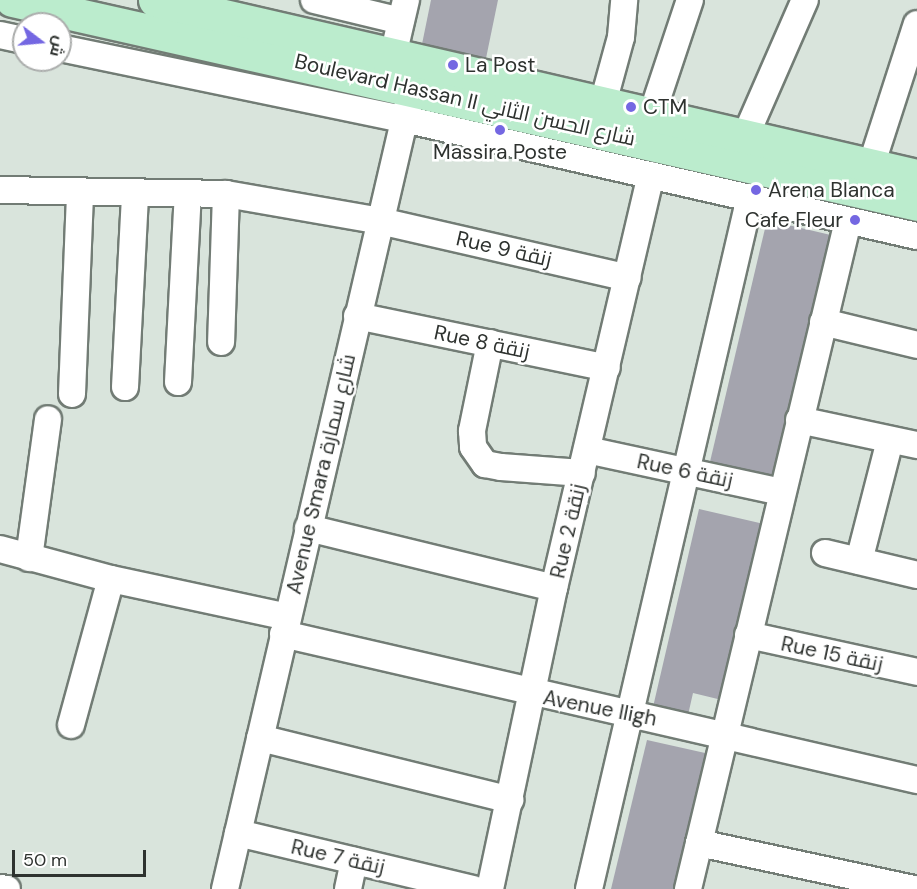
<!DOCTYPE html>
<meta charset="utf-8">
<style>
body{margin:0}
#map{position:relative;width:917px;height:889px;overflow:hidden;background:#d9e4dc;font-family:"DM Sans",Cairo,sans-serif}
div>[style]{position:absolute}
.building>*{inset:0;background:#a4a4ae}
.roads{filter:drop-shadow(2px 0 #727c75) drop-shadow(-2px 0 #727c75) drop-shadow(0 2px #727c75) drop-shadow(0 -2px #727c75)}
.minor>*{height:26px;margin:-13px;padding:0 13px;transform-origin:13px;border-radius:13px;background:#fff}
.major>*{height:33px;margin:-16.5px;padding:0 16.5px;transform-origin:16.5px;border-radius:16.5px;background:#bbeccd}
.dots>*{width:16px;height:16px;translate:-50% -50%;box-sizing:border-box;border:3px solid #fff;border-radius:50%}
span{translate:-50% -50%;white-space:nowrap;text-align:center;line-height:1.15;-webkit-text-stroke:5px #fff;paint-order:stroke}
.poi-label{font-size:21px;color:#2e322f}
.left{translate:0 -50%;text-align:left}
.right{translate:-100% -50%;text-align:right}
.street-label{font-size:21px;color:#2e322f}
.north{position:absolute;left:12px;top:12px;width:60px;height:60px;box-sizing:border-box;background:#fff;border:2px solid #abadac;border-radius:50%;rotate:106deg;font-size:16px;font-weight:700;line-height:24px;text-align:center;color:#2e322f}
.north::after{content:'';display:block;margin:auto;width:21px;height:27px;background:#7467e2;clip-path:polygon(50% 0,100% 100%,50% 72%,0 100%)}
.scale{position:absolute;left:12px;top:850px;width:134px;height:27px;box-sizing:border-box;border:3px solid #2e322f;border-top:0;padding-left:8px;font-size:18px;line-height:21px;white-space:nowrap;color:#2e322f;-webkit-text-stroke:4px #fff;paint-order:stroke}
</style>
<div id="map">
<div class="building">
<div style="clip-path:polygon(431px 0,498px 0,484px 68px,420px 54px)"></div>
<div style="clip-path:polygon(767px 220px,835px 236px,777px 483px,709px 466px)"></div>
<div style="clip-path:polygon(699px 509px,768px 525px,726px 701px,693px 693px,688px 715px,653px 707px)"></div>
<div style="clip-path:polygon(647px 740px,714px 755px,682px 889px,611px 889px)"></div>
</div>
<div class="roads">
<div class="minor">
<div style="left:314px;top:0;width:89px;rotate:13.6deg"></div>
<div style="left:0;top:35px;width:25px;rotate:12deg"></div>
<div style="left:60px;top:48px;width:351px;rotate:11.7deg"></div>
<div style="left:404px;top:119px;width:526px;rotate:12.85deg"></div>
<div style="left:389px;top:73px;width:75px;rotate:-76.9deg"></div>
<div style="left:603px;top:103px;width:68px;rotate:-74.7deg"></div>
<div style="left:621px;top:37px;width:37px;rotate:-85deg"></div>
<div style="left:652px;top:114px;width:120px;rotate:-71.6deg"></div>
<div style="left:738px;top:153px;width:167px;rotate:-66.4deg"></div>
<div style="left:871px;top:166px;width:149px;rotate:-72.1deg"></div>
<div style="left:0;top:190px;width:226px;rotate:1deg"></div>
<div style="left:226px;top:194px;width:148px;rotate:91.9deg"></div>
<div style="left:226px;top:194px;width:156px;rotate:9.9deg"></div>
<div style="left:380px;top:221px;width:254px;rotate:12.9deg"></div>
<div style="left:357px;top:316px;width:255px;rotate:11.7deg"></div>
<div style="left:823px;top:322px;width:97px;rotate:13.7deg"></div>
<div style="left:490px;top:343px;width:90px;rotate:101.6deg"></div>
<div style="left:472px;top:431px;width:16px;rotate:86deg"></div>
<div style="left:473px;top:447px;width:21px;rotate:55deg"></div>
<div style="left:485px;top:464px;width:16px;rotate:11deg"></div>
<div style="left:501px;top:467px;width:81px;rotate:4.2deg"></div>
<div style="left:178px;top:382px;width:188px;rotate:-87deg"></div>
<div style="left:125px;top:387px;width:194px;rotate:-87deg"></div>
<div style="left:72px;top:394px;width:202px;rotate:-87.7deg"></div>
<div style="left:799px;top:420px;width:121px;rotate:12deg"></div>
<div style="left:587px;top:450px;width:199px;rotate:12.2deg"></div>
<div style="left:308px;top:528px;width:253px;rotate:13.7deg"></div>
<div style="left:0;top:549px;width:115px;rotate:15.1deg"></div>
<div style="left:111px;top:579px;width:181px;rotate:12.1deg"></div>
<div style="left:825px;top:553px;width:95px;rotate:13.4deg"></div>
<div style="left:29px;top:558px;width:140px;rotate:-82.2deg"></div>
<div style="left:859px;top:561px;width:125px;rotate:-75.6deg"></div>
<div style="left:283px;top:634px;width:651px;rotate:12.97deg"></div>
<div style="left:748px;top:635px;width:173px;rotate:12.3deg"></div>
<div style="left:71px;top:725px;width:151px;rotate:-74.7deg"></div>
<div style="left:260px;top:738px;width:258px;rotate:13.9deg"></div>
<div style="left:238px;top:833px;width:242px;rotate:13.4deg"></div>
<div style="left:699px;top:843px;width:219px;rotate:12.1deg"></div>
<div style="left:0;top:888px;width:7px;rotate:8deg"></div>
<div style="left:225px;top:889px;width:806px;rotate:-76.88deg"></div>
<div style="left:348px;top:889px;width:29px;rotate:-78deg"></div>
<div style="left:490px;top:889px;width:308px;rotate:-78deg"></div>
<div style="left:554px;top:588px;width:424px;rotate:-76.8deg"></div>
<div style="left:589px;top:889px;width:710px;rotate:-76.9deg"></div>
<div style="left:688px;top:889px;width:687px;rotate:-76.53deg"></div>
</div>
<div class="major">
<div style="left:12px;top:0;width:928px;rotate:12.7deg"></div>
<div style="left:155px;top:0;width:782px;rotate:13.01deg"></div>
</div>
</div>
<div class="dots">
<div style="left:453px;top:65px;background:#7467e2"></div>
<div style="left:631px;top:107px;background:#7467e2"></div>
<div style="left:500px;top:130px;background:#7467e2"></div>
<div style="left:756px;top:190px;background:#7467e2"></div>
<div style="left:855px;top:220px;background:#7467e2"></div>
</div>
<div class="poi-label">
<span class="left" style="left:465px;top:65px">La Post</span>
<span class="left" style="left:643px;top:107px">CTM</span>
<span style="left:500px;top:152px">Massira Poste</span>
<span class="left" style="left:768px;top:190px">Arena Blanca</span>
<span class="right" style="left:843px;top:220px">Cafe Fleur</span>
</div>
<div class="street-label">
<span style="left:465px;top:100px;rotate:13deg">Boulevard Hassan II شارع الحسن الثاني</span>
<span style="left:504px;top:249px;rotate:13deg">Rue 9 زنقة</span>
<span style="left:482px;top:342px;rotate:12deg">Rue 8 زنقة</span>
<span style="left:685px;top:471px;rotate:12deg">Rue 6 زنقة</span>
<span style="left:321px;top:474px;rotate:-77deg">Avenue Smara شارع سمارة</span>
<span style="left:568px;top:531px;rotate:-77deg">Rue 2 زنقة</span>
<span style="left:832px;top:654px;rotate:12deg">Rue 15 زنقة</span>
<span style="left:600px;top:708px;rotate:11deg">Avenue Iligh</span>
<span style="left:338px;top:857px;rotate:13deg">Rue 7 زنقة</span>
</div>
<div class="north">ش</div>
<div class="scale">50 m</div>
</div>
